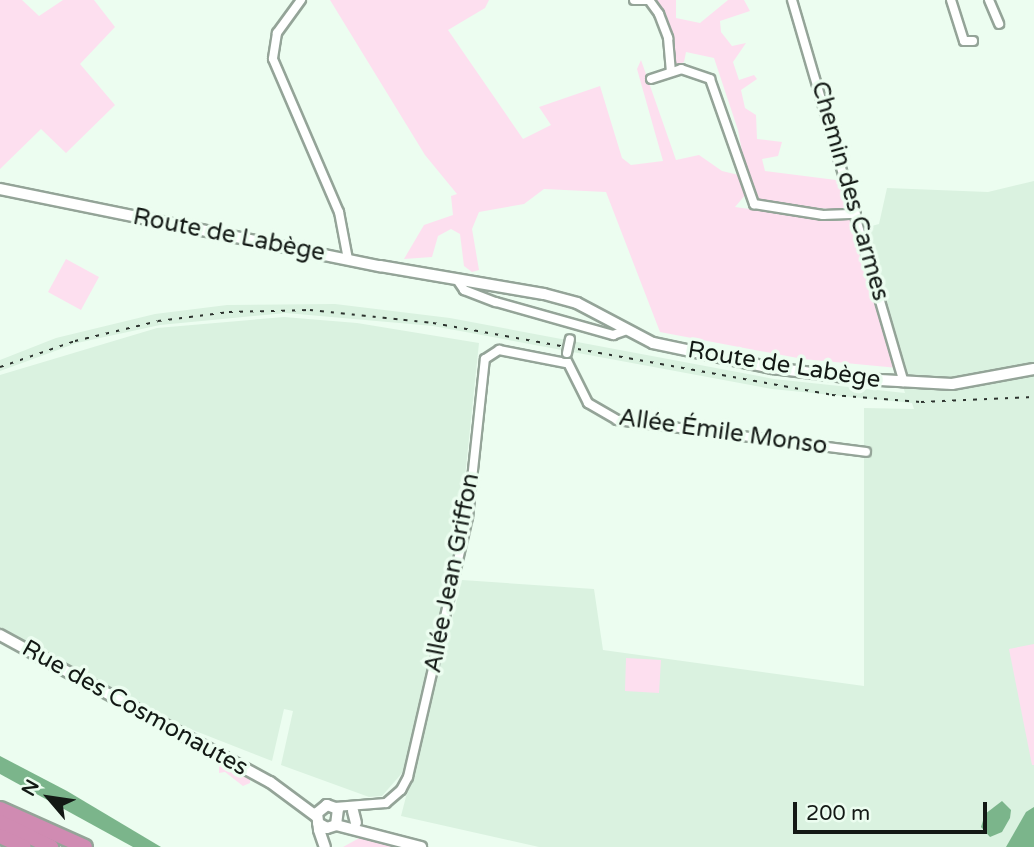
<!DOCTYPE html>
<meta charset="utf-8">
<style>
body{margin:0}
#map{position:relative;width:1034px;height:847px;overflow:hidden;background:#ecfdf0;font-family:"Varela Round",sans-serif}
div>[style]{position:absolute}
.built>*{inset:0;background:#daf2e0}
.green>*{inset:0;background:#fddfef}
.water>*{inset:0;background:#7bb58b}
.roads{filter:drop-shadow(2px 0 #94a498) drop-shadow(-2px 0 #94a498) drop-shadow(0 2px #94a498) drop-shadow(0 -2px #94a498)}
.minor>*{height:8px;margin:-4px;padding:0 4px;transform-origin:4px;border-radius:4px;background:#fff}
.secondary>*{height:10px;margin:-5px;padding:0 5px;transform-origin:5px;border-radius:5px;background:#fff}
.motorway>*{height:14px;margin:-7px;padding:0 7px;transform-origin:7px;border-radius:7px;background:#d08bb2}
.rail>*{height:2px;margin-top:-1px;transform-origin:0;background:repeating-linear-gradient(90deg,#2c332e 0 3.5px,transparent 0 10.5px)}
.bridges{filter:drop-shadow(2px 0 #94a498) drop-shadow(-2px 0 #94a498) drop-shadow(0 2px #94a498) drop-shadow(0 -2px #94a498)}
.minor-bridge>*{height:8px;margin:-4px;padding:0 4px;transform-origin:4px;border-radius:4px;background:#fff}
span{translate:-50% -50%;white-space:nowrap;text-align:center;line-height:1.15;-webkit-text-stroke:7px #ecfdf0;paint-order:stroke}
.street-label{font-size:24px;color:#131915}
.north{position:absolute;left:14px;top:763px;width:70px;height:70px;-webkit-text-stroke:5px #ecfdf0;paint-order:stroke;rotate:299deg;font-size:19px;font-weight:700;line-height:28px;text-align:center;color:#131915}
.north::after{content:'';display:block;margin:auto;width:24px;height:32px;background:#131915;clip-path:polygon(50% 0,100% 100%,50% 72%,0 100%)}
.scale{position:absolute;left:793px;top:802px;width:194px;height:32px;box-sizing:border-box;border:4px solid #131915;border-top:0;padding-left:9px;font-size:21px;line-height:24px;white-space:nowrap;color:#131915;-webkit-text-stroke:5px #ecfdf0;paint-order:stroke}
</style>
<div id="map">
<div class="built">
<div style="clip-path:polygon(1034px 181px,1034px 847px,539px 847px,401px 816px,462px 580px,594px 589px,603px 650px,864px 686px,864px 408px,914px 409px,912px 403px,772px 389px,433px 326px,286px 313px,160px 325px,77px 343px,0 371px,0 360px,56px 338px,155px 314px,227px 305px,335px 304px,450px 318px,774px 379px,905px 393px,857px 230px,879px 224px,887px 188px,988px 192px)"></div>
<div style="clip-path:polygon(284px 317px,357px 323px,479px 343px,460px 525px,403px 772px,382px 796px,369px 797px,281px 765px,293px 711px,284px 709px,272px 761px,175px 723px,0 628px,0 375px,157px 328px)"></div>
</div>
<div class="green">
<div style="clip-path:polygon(0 0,22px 0,39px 16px,63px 0,94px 0,115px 27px,80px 64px,115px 105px,66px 153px,41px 129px,0 169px)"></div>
<div style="clip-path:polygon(330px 0,489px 0,485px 8px,448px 30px,523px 139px,551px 125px,539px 107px,600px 86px,622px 158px,631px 165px,663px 161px,637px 69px,641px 60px,676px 160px,699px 155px,722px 171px,747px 177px,738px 130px,714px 58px,686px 52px,684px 62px,675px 67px,654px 0,676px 0,676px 18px,700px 23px,728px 0,744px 0,750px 11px,720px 21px,721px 32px,732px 46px,746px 43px,733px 62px,739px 80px,754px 75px,757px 79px,741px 90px,745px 108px,756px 115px,757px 139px,782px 142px,778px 156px,762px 159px,765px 171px,836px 180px,846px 187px,849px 201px,847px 207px,838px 210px,756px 201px,746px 194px,735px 207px,838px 221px,854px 218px,898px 368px,803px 359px,660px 332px,606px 192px,544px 189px,524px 204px,479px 212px,472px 229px,479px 270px,472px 272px,464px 266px,460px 234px,451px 229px,438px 236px,432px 257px,404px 259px,424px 225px,453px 215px,451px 196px,457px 194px,425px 155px)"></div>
<div style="clip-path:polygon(66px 259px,99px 277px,81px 310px,48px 292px)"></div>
<div style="clip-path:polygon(1034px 644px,1034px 765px,1032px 765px,1009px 649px)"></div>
<div style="clip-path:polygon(626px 658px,661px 660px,659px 693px,625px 691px)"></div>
<div style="clip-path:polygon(219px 761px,250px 778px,250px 783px,243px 786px,225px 772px,219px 773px)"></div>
<div style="clip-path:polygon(363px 836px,401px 847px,343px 847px)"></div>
</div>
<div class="water">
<div style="clip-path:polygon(0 756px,67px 791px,161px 847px,133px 847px,0 774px)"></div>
<div style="clip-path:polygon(1002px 801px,1011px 810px,1010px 818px,1002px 832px,990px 837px,981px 827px,985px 814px)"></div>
<div style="clip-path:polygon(1034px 807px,1034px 847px,1006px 847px,1026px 812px)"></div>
</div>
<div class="roads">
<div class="minor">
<div style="left:301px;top:0;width:41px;rotate:126deg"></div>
<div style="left:277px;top:33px;width:26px;rotate:99deg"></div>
<div style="left:273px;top:59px;width:167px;rotate:66.7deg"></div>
<div style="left:339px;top:212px;width:48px;rotate:79.2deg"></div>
<div style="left:634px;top:0;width:15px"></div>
<div style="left:649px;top:0;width:17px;rotate:54deg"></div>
<div style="left:659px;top:14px;width:26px;rotate:69deg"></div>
<div style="left:668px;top:38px;width:34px;rotate:85deg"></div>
<div style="left:792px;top:0;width:398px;rotate:73.7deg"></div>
<div style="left:951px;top:0;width:43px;rotate:72.4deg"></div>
<div style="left:964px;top:41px;width:9px"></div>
<div style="left:989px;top:0;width:26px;rotate:67deg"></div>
<div style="left:651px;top:79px;width:32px;rotate:-18deg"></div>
<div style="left:681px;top:69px;width:31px;rotate:19deg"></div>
<div style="left:710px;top:79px;width:133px;rotate:70.6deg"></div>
<div style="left:754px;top:204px;width:70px;rotate:9.1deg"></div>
<div style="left:823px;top:215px;width:33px;rotate:-2deg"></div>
<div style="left:458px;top:281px;width:11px;rotate:56deg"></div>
<div style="left:464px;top:290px;width:34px;rotate:21deg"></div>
<div style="left:496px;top:302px;width:122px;rotate:15.8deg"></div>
<div style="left:613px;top:335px;width:12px;rotate:-20deg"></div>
<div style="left:567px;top:361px;width:47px;rotate:63.4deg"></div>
<div style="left:588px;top:403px;width:34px;rotate:30deg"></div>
<div style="left:617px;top:420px;width:251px;rotate:7.3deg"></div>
<div style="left:335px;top:807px;width:51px;rotate:-4.5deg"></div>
<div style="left:386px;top:803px;width:20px;rotate:-41deg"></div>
<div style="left:401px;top:790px;width:15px;rotate:-62deg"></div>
<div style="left:408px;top:777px;width:267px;rotate:-77deg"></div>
<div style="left:468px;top:517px;width:159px;rotate:-83.9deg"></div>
<div style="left:485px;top:359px;width:17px;rotate:-33deg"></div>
<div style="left:499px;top:350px;width:68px;rotate:11deg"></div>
</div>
<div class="secondary">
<div style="left:0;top:189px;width:388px;rotate:11.5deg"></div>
<div style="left:380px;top:266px;width:166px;rotate:9.7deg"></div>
<div style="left:544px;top:294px;width:34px;rotate:15deg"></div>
<div style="left:577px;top:303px;width:86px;rotate:27.8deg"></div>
<div style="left:653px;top:343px;width:122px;rotate:11.9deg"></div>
<div style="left:772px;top:368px;width:91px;rotate:7deg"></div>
<div style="left:862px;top:379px;width:90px;rotate:3.2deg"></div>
<div style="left:952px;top:384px;width:83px;rotate:-10.4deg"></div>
<div style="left:0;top:635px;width:307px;rotate:28.6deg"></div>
<div style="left:270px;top:782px;width:57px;rotate:36.5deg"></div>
<div style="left:353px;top:811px;width:12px;rotate:76deg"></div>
<div style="left:318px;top:823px;width:10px;rotate:29deg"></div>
<div style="left:327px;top:828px;width:9px;rotate:-18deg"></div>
<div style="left:336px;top:825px;width:16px;rotate:-83deg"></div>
<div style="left:338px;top:809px;width:12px;rotate:-160deg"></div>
<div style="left:327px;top:805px;width:13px;rotate:141deg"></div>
<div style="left:317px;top:813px;width:17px;rotate:83deg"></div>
<div style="left:319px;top:830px;width:18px;rotate:71deg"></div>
<div style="left:336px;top:825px;width:88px;rotate:14.5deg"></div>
</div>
<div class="motorway">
<div style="left:0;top:809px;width:93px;rotate:24.1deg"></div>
<div style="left:0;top:822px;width:57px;rotate:26.1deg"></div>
<div style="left:0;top:836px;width:26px;rotate:25deg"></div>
</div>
</div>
<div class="rail">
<div style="left:0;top:367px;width:79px;rotate:-19.1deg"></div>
<div style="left:75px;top:341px;width:85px;rotate:-13.5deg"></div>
<div style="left:158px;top:321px;width:72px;rotate:-7.2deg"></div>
<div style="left:229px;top:312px;width:81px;rotate:-1.4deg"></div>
<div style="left:310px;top:310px;width:124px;rotate:6deg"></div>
<div style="left:433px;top:323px;width:405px;rotate:10.2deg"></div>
<div style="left:832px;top:395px;width:89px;rotate:4.5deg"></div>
<div style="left:921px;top:402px;width:113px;rotate:-2.5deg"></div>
</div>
<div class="bridges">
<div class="minor-bridge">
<div style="left:567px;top:353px;width:14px;rotate:-78deg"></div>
</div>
</div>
<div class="street-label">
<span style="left:850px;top:191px;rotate:74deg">Chemin des Carmes</span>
<span style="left:229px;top:235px;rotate:11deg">Route de Labège</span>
<span style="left:784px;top:365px;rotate:9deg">Route de Labège</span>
<span style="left:723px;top:432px;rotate:8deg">Allée Émile Monso</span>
<span style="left:452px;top:573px;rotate:-79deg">Allée Jean Griffon</span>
<span style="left:135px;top:708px;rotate:29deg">Rue des Cosmonautes</span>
</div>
<div class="north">N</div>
<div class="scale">200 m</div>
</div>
